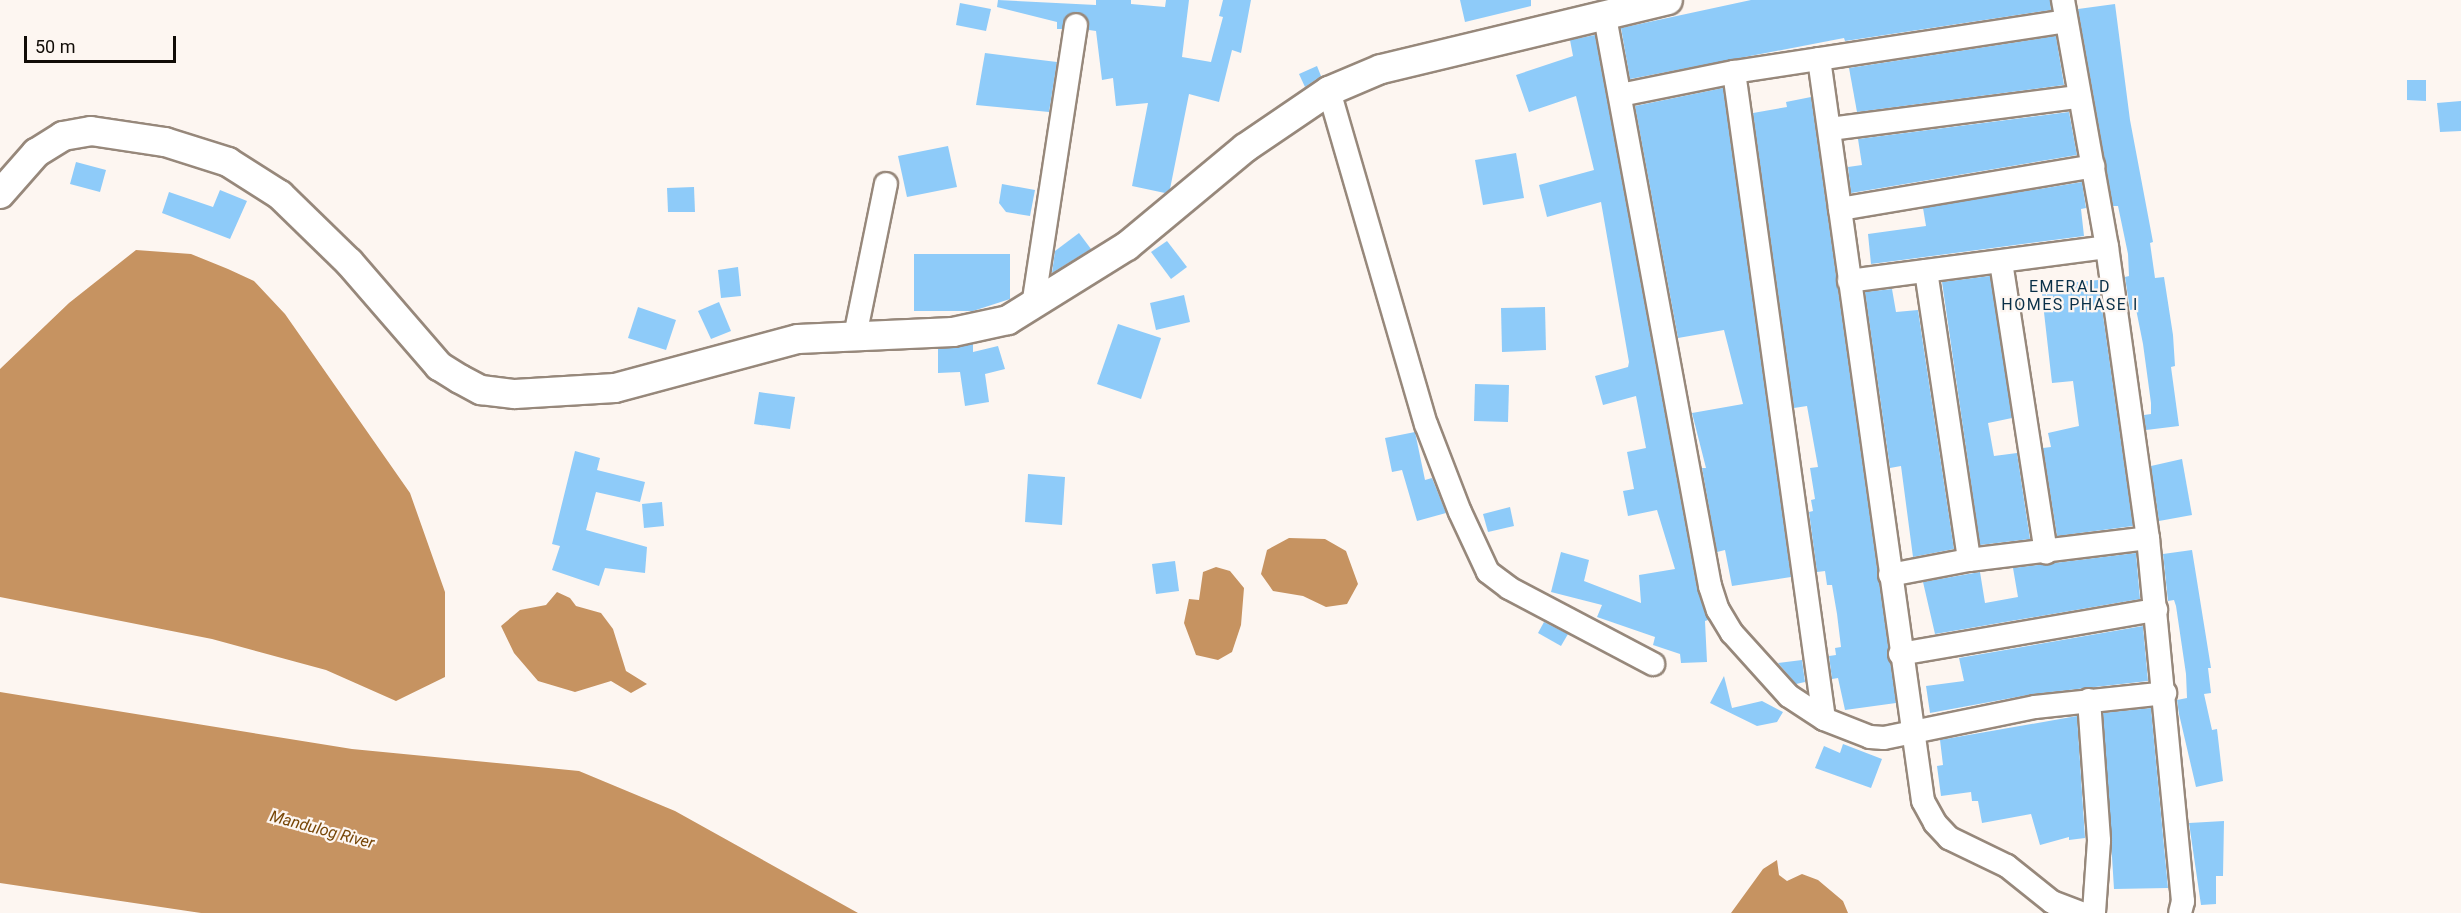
<!DOCTYPE html>
<style>
body{margin:0}
#map{position:relative;width:2461px;height:913px;overflow:hidden;background:#fdf6f1;font-family:Roboto,sans-serif}
div>[style]{position:absolute}
.water>*{inset:0;background:#c69361}
.building>*{inset:0;background:#8ecbf9}
.roads{filter:drop-shadow(2px 0 #97887b) drop-shadow(-2px 0 #97887b) drop-shadow(0 2px #97887b) drop-shadow(0 -2px #97887b)}
.minor>*{height:22px;margin:-11px;padding:0 11px;transform-origin:11px;border-radius:11px;background:#fff}
.tertiary>*{height:28px;margin:-14px;padding:0 14px;transform-origin:14px;border-radius:14px;background:#fff}
span{translate:-50% -50%;white-space:nowrap;text-align:center;line-height:1.15;-webkit-text-stroke:4.5px #fdf6f1;paint-order:stroke}
.neighbourhood-label{font-size:16px;color:#092f47;letter-spacing:1.5px}
.water-label{font-size:16px;color:#784708;font-style:italic}
.scale{position:absolute;left:24px;top:36px;width:152px;height:27px;box-sizing:border-box;border:3px solid #110c07;border-top:0;padding-left:8px;font-size:18px;line-height:21px;white-space:nowrap;color:#110c07;-webkit-text-stroke:4px #fdf6f1;paint-order:stroke}
</style>
<div id="map">
<div class="water">
<div style="clip-path:polygon(136px 250px,191px 254px,228px 269px,254px 281px,285px 314px,410px 493px,445px 592px,445px 677px,396px 701px,326px 670px,212px 639px,0 597px,0 369px,69px 303px)"></div>
<div style="clip-path:polygon(1289px 538px,1325px 539px,1346px 551px,1358px 584px,1347px 604px,1326px 607px,1303px 596px,1273px 591px,1261px 574px,1267px 550px)"></div>
<div style="clip-path:polygon(1216px 567px,1230px 571px,1244px 588px,1241px 625px,1232px 652px,1218px 660px,1196px 655px,1184px 623px,1189px 599px,1199px 600px,1203px 572px)"></div>
<div style="clip-path:polygon(557px 592px,570px 598px,576px 606px,601px 613px,613px 629px,626px 671px,647px 684px,631px 693px,611px 681px,575px 692px,538px 681px,514px 653px,501px 626px,520px 610px,546px 605px)"></div>
<div style="clip-path:polygon(0 692px,352px 749px,579px 771px,675px 811px,858px 913px,201px 913px,0 883px)"></div>
<div style="clip-path:polygon(1777px 860px,1779px 875px,1787px 881px,1802px 874px,1818px 880px,1843px 901px,1848px 913px,1731px 913px,1763px 869px)"></div>
</div>
<div class="building">
<div style="clip-path:polygon(998px 0,1096px 5px,1096px 0,1131px 0,1131px 4px,1165px 7px,1166px 0,1189px 0,1182px 57px,1211px 62px,1223px 17px,1219px 16px,1223px 0,1251px 0,1241px 53px,1232px 50px,1219px 102px,1189px 94px,1170px 189px,1165px 193px,1132px 186px,1148px 103px,1116px 106px,1113px 78px,1102px 80px,1096px 31px,1089px 30px,1085px 15px,1071px 13px,1062px 29px,1057px 29px,1057px 22px,997px 7px)"></div>
<div style="clip-path:polygon(1460px 0,1531px 0,1531px 6px,1465px 22px)"></div>
<div style="clip-path:polygon(1751px 0,2050px 0,2051px 10px,1845px 41px,1844px 38px,1630px 79px,1621px 28px)"></div>
<div style="clip-path:polygon(960px 3px,991px 9px,986px 31px,956px 25px)"></div>
<div style="clip-path:polygon(2115px 4px,2130px 120px,2153px 242px,2150px 243px,2155px 278px,2164px 277px,2173px 335px,2175px 366px,2171px 367px,2179px 426px,2146px 430px,2144px 415px,2151px 414px,2151px 403px,2143px 344px,2136px 309px,2130px 310px,2125px 277px,2129px 276px,2128px 254px,2118px 206px,2113px 206px,2078px 9px)"></div>
<div style="clip-path:polygon(1595px 35px,1697px 588px,1708px 620px,1705px 621px,1707px 662px,1681px 663px,1680px 654px,1653px 645px,1655px 637px,1597px 617px,1602px 605px,1551px 592px,1561px 552px,1589px 560px,1584px 581px,1641px 603px,1639px 575px,1675px 569px,1657px 510px,1628px 516px,1623px 491px,1634px 489px,1627px 452px,1646px 448px,1636px 396px,1603px 405px,1595px 376px,1628px 367px,1629px 362px,1601px 202px,1547px 217px,1539px 185px,1594px 170px,1576px 96px,1529px 112px,1516px 75px,1573px 56px,1570px 40px)"></div>
<div style="clip-path:polygon(2056px 36px,2064px 85px,1857px 112px,1849px 68px)"></div>
<div style="clip-path:polygon(985px 53px,1057px 62px,1049px 112px,976px 105px)"></div>
<div style="clip-path:polygon(1317px 66px,1321px 76px,1305px 87px,1299px 74px)"></div>
<div style="clip-path:polygon(2407px 80px,2426px 80px,2426px 101px,2407px 100px)"></div>
<div style="clip-path:polygon(1723px 88px,1791px 577px,1732px 586px,1725px 550px,1717px 552px,1702px 468px,1706px 468px,1692px 413px,1743px 404px,1724px 330px,1678px 338px,1635px 106px)"></div>
<div style="clip-path:polygon(1811px 97px,1896px 703px,1845px 710px,1838px 678px,1832px 679px,1829px 656px,1836px 655px,1835px 648px,1841px 647px,1837px 614px,1832px 585px,1827px 585px,1825px 571px,1817px 572px,1809px 512px,1813px 511px,1811px 500px,1815px 499px,1810px 468px,1818px 467px,1807px 406px,1794px 408px,1753px 113px,1787px 107px,1786px 102px)"></div>
<div style="clip-path:polygon(2461px 101px,2461px 131px,2440px 132px,2437px 103px)"></div>
<div style="clip-path:polygon(2069px 112px,2077px 155px,1851px 193px,1848px 167px,1862px 165px,1858px 139px)"></div>
<div style="clip-path:polygon(948px 146px,957px 187px,907px 197px,898px 156px)"></div>
<div style="clip-path:polygon(1516px 153px,1524px 198px,1483px 205px,1475px 160px)"></div>
<div style="clip-path:polygon(76px 162px,106px 170px,100px 192px,70px 184px)"></div>
<div style="clip-path:polygon(2082px 182px,2086px 208px,2081px 209px,2084px 236px,1871px 264px,1868px 234px,1926px 226px,1923px 208px)"></div>
<div style="clip-path:polygon(1002px 184px,1035px 190px,1030px 216px,1006px 212px,999px 203px)"></div>
<div style="clip-path:polygon(694px 187px,695px 212px,668px 212px,667px 188px)"></div>
<div style="clip-path:polygon(220px 190px,247px 201px,230px 239px,162px 213px,169px 192px,213px 207px)"></div>
<div style="clip-path:polygon(1079px 233px,1091px 249px,1052px 273px,1055px 251px)"></div>
<div style="clip-path:polygon(1167px 241px,1187px 267px,1171px 279px,1151px 252px)"></div>
<div style="clip-path:polygon(914px 254px,1010px 254px,1010px 299px,973px 311px,914px 311px)"></div>
<div style="clip-path:polygon(738px 267px,741px 296px,721px 298px,718px 270px)"></div>
<div style="clip-path:polygon(1990px 276px,2012px 418px,1988px 423px,1994px 456px,2017px 453px,2030px 539px,1980px 545px,1942px 282px)"></div>
<div style="clip-path:polygon(2098px 280px,2133px 526px,2057px 536px,2043px 448px,2051px 447px,2048px 433px,2079px 426px,2073px 381px,2052px 383px,2041px 286px)"></div>
<div style="clip-path:polygon(1892px 289px,1896px 312px,1918px 310px,1954px 549px,1913px 557px,1901px 466px,1890px 468px,1865px 292px)"></div>
<div style="clip-path:polygon(1184px 295px,1190px 322px,1156px 330px,1150px 303px)"></div>
<div style="clip-path:polygon(719px 302px,731px 331px,711px 339px,698px 311px)"></div>
<div style="clip-path:polygon(638px 307px,676px 320px,666px 350px,628px 338px)"></div>
<div style="clip-path:polygon(1545px 307px,1546px 350px,1502px 352px,1501px 308px)"></div>
<div style="clip-path:polygon(1118px 324px,1161px 338px,1141px 399px,1097px 384px)"></div>
<div style="clip-path:polygon(973px 344px,973px 352px,998px 346px,1005px 369px,985px 374px,989px 402px,965px 406px,960px 372px,938px 373px,938px 349px)"></div>
<div style="clip-path:polygon(1475px 384px,1509px 385px,1508px 422px,1474px 421px)"></div>
<div style="clip-path:polygon(759px 392px,795px 397px,790px 429px,754px 424px)"></div>
<div style="clip-path:polygon(1415px 432px,1425px 480px,1432px 478px,1446px 513px,1417px 521px,1402px 470px,1392px 472px,1385px 438px)"></div>
<div style="clip-path:polygon(575px 451px,600px 458px,597px 470px,645px 482px,640px 502px,596px 492px,586px 530px,647px 547px,645px 573px,605px 568px,599px 586px,552px 570px,560px 546px,552px 544px)"></div>
<div style="clip-path:polygon(2182px 459px,2192px 515px,2159px 521px,2151px 466px)"></div>
<div style="clip-path:polygon(1028px 474px,1065px 477px,1062px 525px,1025px 522px)"></div>
<div style="clip-path:polygon(662px 502px,664px 526px,644px 528px,642px 504px)"></div>
<div style="clip-path:polygon(1510px 507px,1514px 526px,1488px 532px,1483px 514px)"></div>
<div style="clip-path:polygon(2192px 550px,2211px 668px,2208px 668px,2211px 693px,2204px 694px,2212px 730px,2217px 729px,2223px 781px,2196px 787px,2179px 714px,2177px 700px,2187px 698px,2186px 674px,2176px 606px,2174px 600px,2168px 601px,2163px 554px)"></div>
<div style="clip-path:polygon(2136px 553px,2140px 599px,1935px 634px,1923px 582px,1980px 572px,1985px 603px,2018px 597px,2013px 568px)"></div>
<div style="clip-path:polygon(1175px 561px,1179px 591px,1156px 594px,1152px 564px)"></div>
<div style="clip-path:polygon(1544px 622px,1568px 634px,1561px 646px,1538px 633px)"></div>
<div style="clip-path:polygon(2143px 626px,2148px 681px,2033px 694px,1930px 713px,1926px 686px,1964px 681px,1959px 658px)"></div>
<div style="clip-path:polygon(1802px 660px,1805px 682px,1796px 684px,1778px 663px)"></div>
<div style="clip-path:polygon(1724px 676px,1732px 708px,1762px 701px,1783px 712px,1777px 722px,1757px 726px,1710px 703px)"></div>
<div style="clip-path:polygon(2151px 708px,2168px 888px,2114px 889px,2103px 713px)"></div>
<div style="clip-path:polygon(2077px 716px,2085px 838px,2069px 840px,2069px 837px,2040px 845px,2031px 814px,1982px 823px,1978px 801px,1972px 801px,1971px 792px,1941px 796px,1937px 766px,1943px 765px,1940px 740px)"></div>
<div style="clip-path:polygon(1843px 744px,1882px 759px,1871px 788px,1815px 768px,1824px 746px,1840px 753px)"></div>
<div style="clip-path:polygon(2224px 821px,2223px 876px,2216px 876px,2216px 904px,2201px 905px,2189px 823px)"></div>
</div>
<div class="roads">
<div class="minor">
<div style="left:2063px;top:0;width:251px;rotate:79.9deg"></div>
<div style="left:2107px;top:247px;width:294px;rotate:82deg"></div>
<div style="left:2148px;top:538px;width:365px;rotate:84.5deg"></div>
<div style="left:2183px;top:901px;width:12px;rotate:104deg"></div>
<div style="left:1605px;top:17px;width:579px;rotate:79.54deg"></div>
<div style="left:1710px;top:586px;width:25px;rotate:72deg"></div>
<div style="left:1718px;top:610px;width:27px;rotate:59deg"></div>
<div style="left:1732px;top:633px;width:85px;rotate:47.9deg"></div>
<div style="left:1789px;top:696px;width:42px;rotate:33.3deg"></div>
<div style="left:1824px;top:719px;width:49px;rotate:21.4deg"></div>
<div style="left:1870px;top:737px;width:14px;rotate:4deg"></div>
<div style="left:1884px;top:738px;width:154px;rotate:-11.6deg"></div>
<div style="left:2035px;top:707px;width:131px;rotate:-6.1deg"></div>
<div style="left:1819px;top:59px;width:749px;rotate:82.02deg"></div>
<div style="left:1923px;top:801px;width:25px;rotate:61deg"></div>
<div style="left:1935px;top:823px;width:21px;rotate:47deg"></div>
<div style="left:1949px;top:838px;width:64px;rotate:25.8deg"></div>
<div style="left:2007px;top:866px;width:58px;rotate:38.7deg"></div>
<div style="left:2052px;top:902px;width:31px;rotate:21deg"></div>
<div style="left:1734px;top:72px;width:653px;rotate:82.08deg"></div>
<div style="left:1329px;top:91px;width:347px;rotate:73.8deg"></div>
<div style="left:1426px;top:424px;width:94px;rotate:68.9deg"></div>
<div style="left:1460px;top:512px;width:66px;rotate:65deg"></div>
<div style="left:1488px;top:572px;width:26px;rotate:37deg"></div>
<div style="left:1509px;top:588px;width:163px;rotate:27.8deg"></div>
<div style="left:1620px;top:95px;width:116px;rotate:-11.4deg"></div>
<div style="left:1734px;top:72px;width:336px;rotate:-8.7deg"></div>
<div style="left:1830px;top:129px;width:250px;rotate:-7.4deg"></div>
<div style="left:1840px;top:209px;width:257px;rotate:-9.6deg"></div>
<div style="left:2001px;top:262px;width:294px;rotate:81.2deg"></div>
<div style="left:1926px;top:271px;width:292px;rotate:81.5deg"></div>
<div style="left:1849px;top:281px;width:260px;rotate:-7.5deg"></div>
<div style="left:1033px;top:306px;width:284px;rotate:-81.3deg"></div>
<div style="left:855px;top:336px;width:155px;rotate:-78.5deg"></div>
<div style="left:1890px;top:575px;width:80px;rotate:-10.8deg"></div>
<div style="left:1969px;top:560px;width:180px;rotate:-7deg"></div>
<div style="left:1900px;top:654px;width:260px;rotate:-9.8deg"></div>
<div style="left:2089px;top:700px;width:141px;rotate:85.9deg"></div>
<div style="left:2099px;top:841px;width:72px;rotate:94deg"></div>
</div>
<div class="tertiary">
<div style="left:0;top:194px;width:55px;rotate:-48.7deg"></div>
<div style="left:36px;top:153px;width:32px;rotate:-32deg"></div>
<div style="left:63px;top:136px;width:28px;rotate:-10deg"></div>
<div style="left:91px;top:131px;width:75px;rotate:8.5deg"></div>
<div style="left:165px;top:142px;width:66px;rotate:17.6deg"></div>
<div style="left:228px;top:162px;width:62px;rotate:32.4deg"></div>
<div style="left:280px;top:195px;width:96px;rotate:44.2deg"></div>
<div style="left:349px;top:262px;width:138px;rotate:49.1deg"></div>
<div style="left:439px;top:366px;width:25px;rotate:32deg"></div>
<div style="left:460px;top:379px;width:24px;rotate:28deg"></div>
<div style="left:481px;top:390px;width:34px;rotate:7deg"></div>
<div style="left:515px;top:394px;width:100px;rotate:-3.4deg"></div>
<div style="left:615px;top:388px;width:189px;rotate:-15deg"></div>
<div style="left:798px;top:339px;width:155px;rotate:-2.6deg"></div>
<div style="left:953px;top:332px;width:56px;rotate:-12.3deg"></div>
<div style="left:1008px;top:320px;width:140px;rotate:-31.9deg"></div>
<div style="left:1127px;top:246px;width:153px;rotate:-39.7deg"></div>
<div style="left:1245px;top:148px;width:102px;rotate:-34.2deg"></div>
<div style="left:1329px;top:91px;width:56px;rotate:-22.9deg"></div>
<div style="left:1381px;top:69px;width:295px;rotate:-13.5deg"></div>
</div>
</div>
<div class="neighbourhood-label">
<span style="left:2070px;top:296px">EMERALD<br>HOMES PHASE I</span>
</div>
<div class="water-label">
<span style="left:322px;top:830px;rotate:15deg">Mandulog River</span>
</div>
<div class="scale">50 m</div>
</div>
